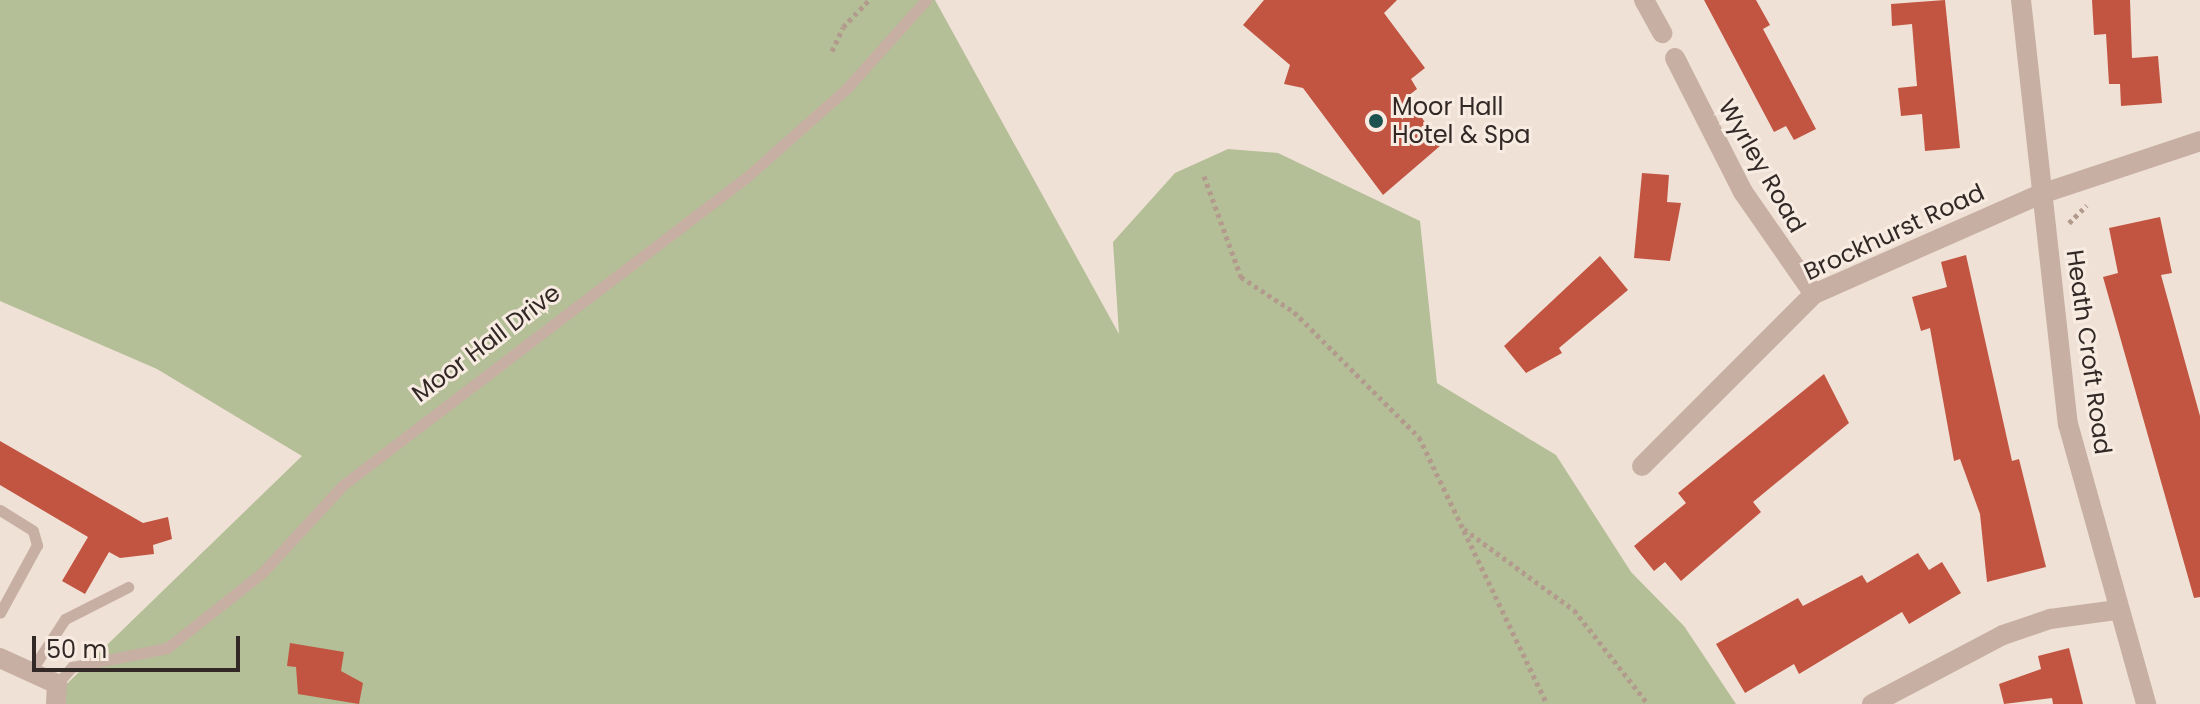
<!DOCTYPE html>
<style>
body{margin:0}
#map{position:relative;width:2200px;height:704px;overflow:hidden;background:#f0e1d6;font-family:Poppins,sans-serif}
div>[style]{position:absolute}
.green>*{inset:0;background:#b4be97}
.building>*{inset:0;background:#c25541}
.path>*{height:5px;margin-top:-2.5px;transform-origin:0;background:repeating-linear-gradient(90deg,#b29a8d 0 4px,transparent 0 8px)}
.lane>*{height:11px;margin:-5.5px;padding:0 5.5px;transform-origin:5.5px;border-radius:5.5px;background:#c7b0a3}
.street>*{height:20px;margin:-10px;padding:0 10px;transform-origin:10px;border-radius:10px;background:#c7b0a3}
.dots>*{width:22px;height:22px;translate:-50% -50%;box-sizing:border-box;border:4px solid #f8ece2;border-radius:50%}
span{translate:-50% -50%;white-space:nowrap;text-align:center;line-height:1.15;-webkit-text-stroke:6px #f8ece2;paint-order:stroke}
.poi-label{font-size:24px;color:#322825}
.left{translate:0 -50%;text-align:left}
.street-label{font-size:24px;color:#322825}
.scale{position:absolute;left:32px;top:636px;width:208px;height:36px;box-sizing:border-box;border:4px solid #322825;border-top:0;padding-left:10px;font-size:24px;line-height:28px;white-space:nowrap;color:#322825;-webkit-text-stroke:6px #f8ece2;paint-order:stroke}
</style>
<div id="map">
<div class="green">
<div style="clip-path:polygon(0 0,935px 0,1119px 334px,1113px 242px,1175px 173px,1228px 149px,1278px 153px,1420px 221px,1437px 383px,1556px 455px,1631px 572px,1684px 626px,1736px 704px,46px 704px,302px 456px,157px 369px,0 301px)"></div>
</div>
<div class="building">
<div style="clip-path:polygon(1264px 0,1397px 0,1384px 13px,1425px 68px,1411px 79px,1417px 89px,1408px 96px,1440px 146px,1383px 195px,1303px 88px,1284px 84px,1290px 65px,1243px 25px)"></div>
<div style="clip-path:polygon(1704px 0,1756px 0,1770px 25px,1763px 29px,1816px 129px,1794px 140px,1786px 126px,1774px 132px)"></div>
<div style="clip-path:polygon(1945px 0,1960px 148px,1925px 151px,1922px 114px,1901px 116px,1898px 88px,1917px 86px,1912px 24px,1892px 26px,1891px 4px)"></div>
<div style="clip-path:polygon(2092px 0,2130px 0,2132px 58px,2158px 56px,2162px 103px,2121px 106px,2120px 84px,2109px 84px,2106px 34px,2094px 35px)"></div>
<div style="clip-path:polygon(1642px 173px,1669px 175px,1667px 202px,1681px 203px,1670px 261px,1634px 258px)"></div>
<div style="clip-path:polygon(2160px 217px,2172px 273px,2161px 275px,2200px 416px,2200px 597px,2194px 598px,2103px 277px,2118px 273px,2109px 228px)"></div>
<div style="clip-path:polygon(1966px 255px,2012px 461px,2019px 459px,2046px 567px,1987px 582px,1980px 514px,1960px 459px,1954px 461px,1930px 328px,1921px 331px,1912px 297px,1947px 287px,1941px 262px)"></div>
<div style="clip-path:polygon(1600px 256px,1628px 290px,1559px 348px,1562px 353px,1526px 373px,1504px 346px)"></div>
<div style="clip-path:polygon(1824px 374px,1849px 423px,1753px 502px,1761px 512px,1681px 581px,1665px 562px,1654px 571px,1634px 546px,1686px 503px,1678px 493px)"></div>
<div style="clip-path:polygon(0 441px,143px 523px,168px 517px,172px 539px,153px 545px,154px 554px,120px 558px,109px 552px,85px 594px,62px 581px,88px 537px,0 485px)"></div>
<div style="clip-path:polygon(1918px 553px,1929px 570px,1942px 562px,1961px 593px,1909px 624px,1902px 612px,1799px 674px,1794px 664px,1745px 693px,1716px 644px,1798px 598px,1803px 606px,1862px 575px,1867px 583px)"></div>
<div style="clip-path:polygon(290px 643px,344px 652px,341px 671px,363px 683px,359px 704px,298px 694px,296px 667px,287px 666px)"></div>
<div style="clip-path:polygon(2069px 648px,2083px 704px,2053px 704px,2052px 698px,2004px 704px,1999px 684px,2041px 669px,2038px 656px)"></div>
</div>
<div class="path">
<div style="left:832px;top:51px;width:26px;rotate:-65deg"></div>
<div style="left:843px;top:27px;width:37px;rotate:-46deg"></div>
<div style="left:1204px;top:176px;width:108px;rotate:69.9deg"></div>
<div style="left:1241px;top:277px;width:64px;rotate:33.4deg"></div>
<div style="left:1294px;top:312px;width:177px;rotate:45deg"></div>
<div style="left:1419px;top:437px;width:296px;rotate:64.4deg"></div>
<div style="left:2069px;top:223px;width:25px;rotate:-45deg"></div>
<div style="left:1464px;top:529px;width:137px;rotate:36.4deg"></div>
<div style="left:1574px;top:610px;width:120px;rotate:51.8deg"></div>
</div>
<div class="lane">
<div style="left:0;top:510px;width:39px;rotate:32deg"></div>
<div style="left:33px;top:531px;width:15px;rotate:74deg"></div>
<div style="left:37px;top:545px;width:77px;rotate:118.6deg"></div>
<div style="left:29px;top:674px;width:66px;rotate:-56.8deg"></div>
<div style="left:65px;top:619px;width:71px;rotate:-26.9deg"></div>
<div style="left:57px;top:684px;width:23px;rotate:-49deg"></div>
<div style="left:72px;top:667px;width:97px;rotate:-11.3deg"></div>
<div style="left:167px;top:648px;width:121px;rotate:-38.3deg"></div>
<div style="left:262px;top:573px;width:120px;rotate:-47.4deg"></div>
<div style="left:343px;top:485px;width:509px;rotate:-37.34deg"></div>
<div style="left:748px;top:176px;width:132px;rotate:-41.6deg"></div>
<div style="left:847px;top:88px;width:118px;rotate:-48.1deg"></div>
</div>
<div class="street">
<div style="left:1644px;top:0;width:38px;rotate:61deg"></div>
<div style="left:2021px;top:0;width:427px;rotate:83.7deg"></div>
<div style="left:2068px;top:424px;width:291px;rotate:74.4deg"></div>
<div style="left:1675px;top:58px;width:150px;rotate:63.1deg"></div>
<div style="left:1743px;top:192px;width:124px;rotate:55.2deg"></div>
<div style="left:1642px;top:466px;width:243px;rotate:-45deg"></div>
<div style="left:1814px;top:294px;width:248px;rotate:-23.8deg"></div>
<div style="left:2041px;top:194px;width:168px;rotate:-18.4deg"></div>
<div style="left:0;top:658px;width:63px;rotate:24.5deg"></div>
<div style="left:57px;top:684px;width:20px;rotate:93deg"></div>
<div style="left:1872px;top:704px;width:148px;rotate:-27.8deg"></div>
<div style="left:2003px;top:635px;width:50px;rotate:-18.8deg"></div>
<div style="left:2050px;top:619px;width:68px;rotate:-7.7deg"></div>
</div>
<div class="dots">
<div style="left:1376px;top:121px;background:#1c5250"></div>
</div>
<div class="poi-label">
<span class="left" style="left:1392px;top:121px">Moor Hall<br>Hotel &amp; Spa</span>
</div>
<div class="street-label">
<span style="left:1762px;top:166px;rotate:60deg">Wyrley Road</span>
<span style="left:1894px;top:232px;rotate:-25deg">Brockhurst Road</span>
<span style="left:486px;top:343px;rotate:-37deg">Moor Hall Drive</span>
<span style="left:2089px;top:352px;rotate:82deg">Heath Croft Road</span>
</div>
<div class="scale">50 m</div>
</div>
